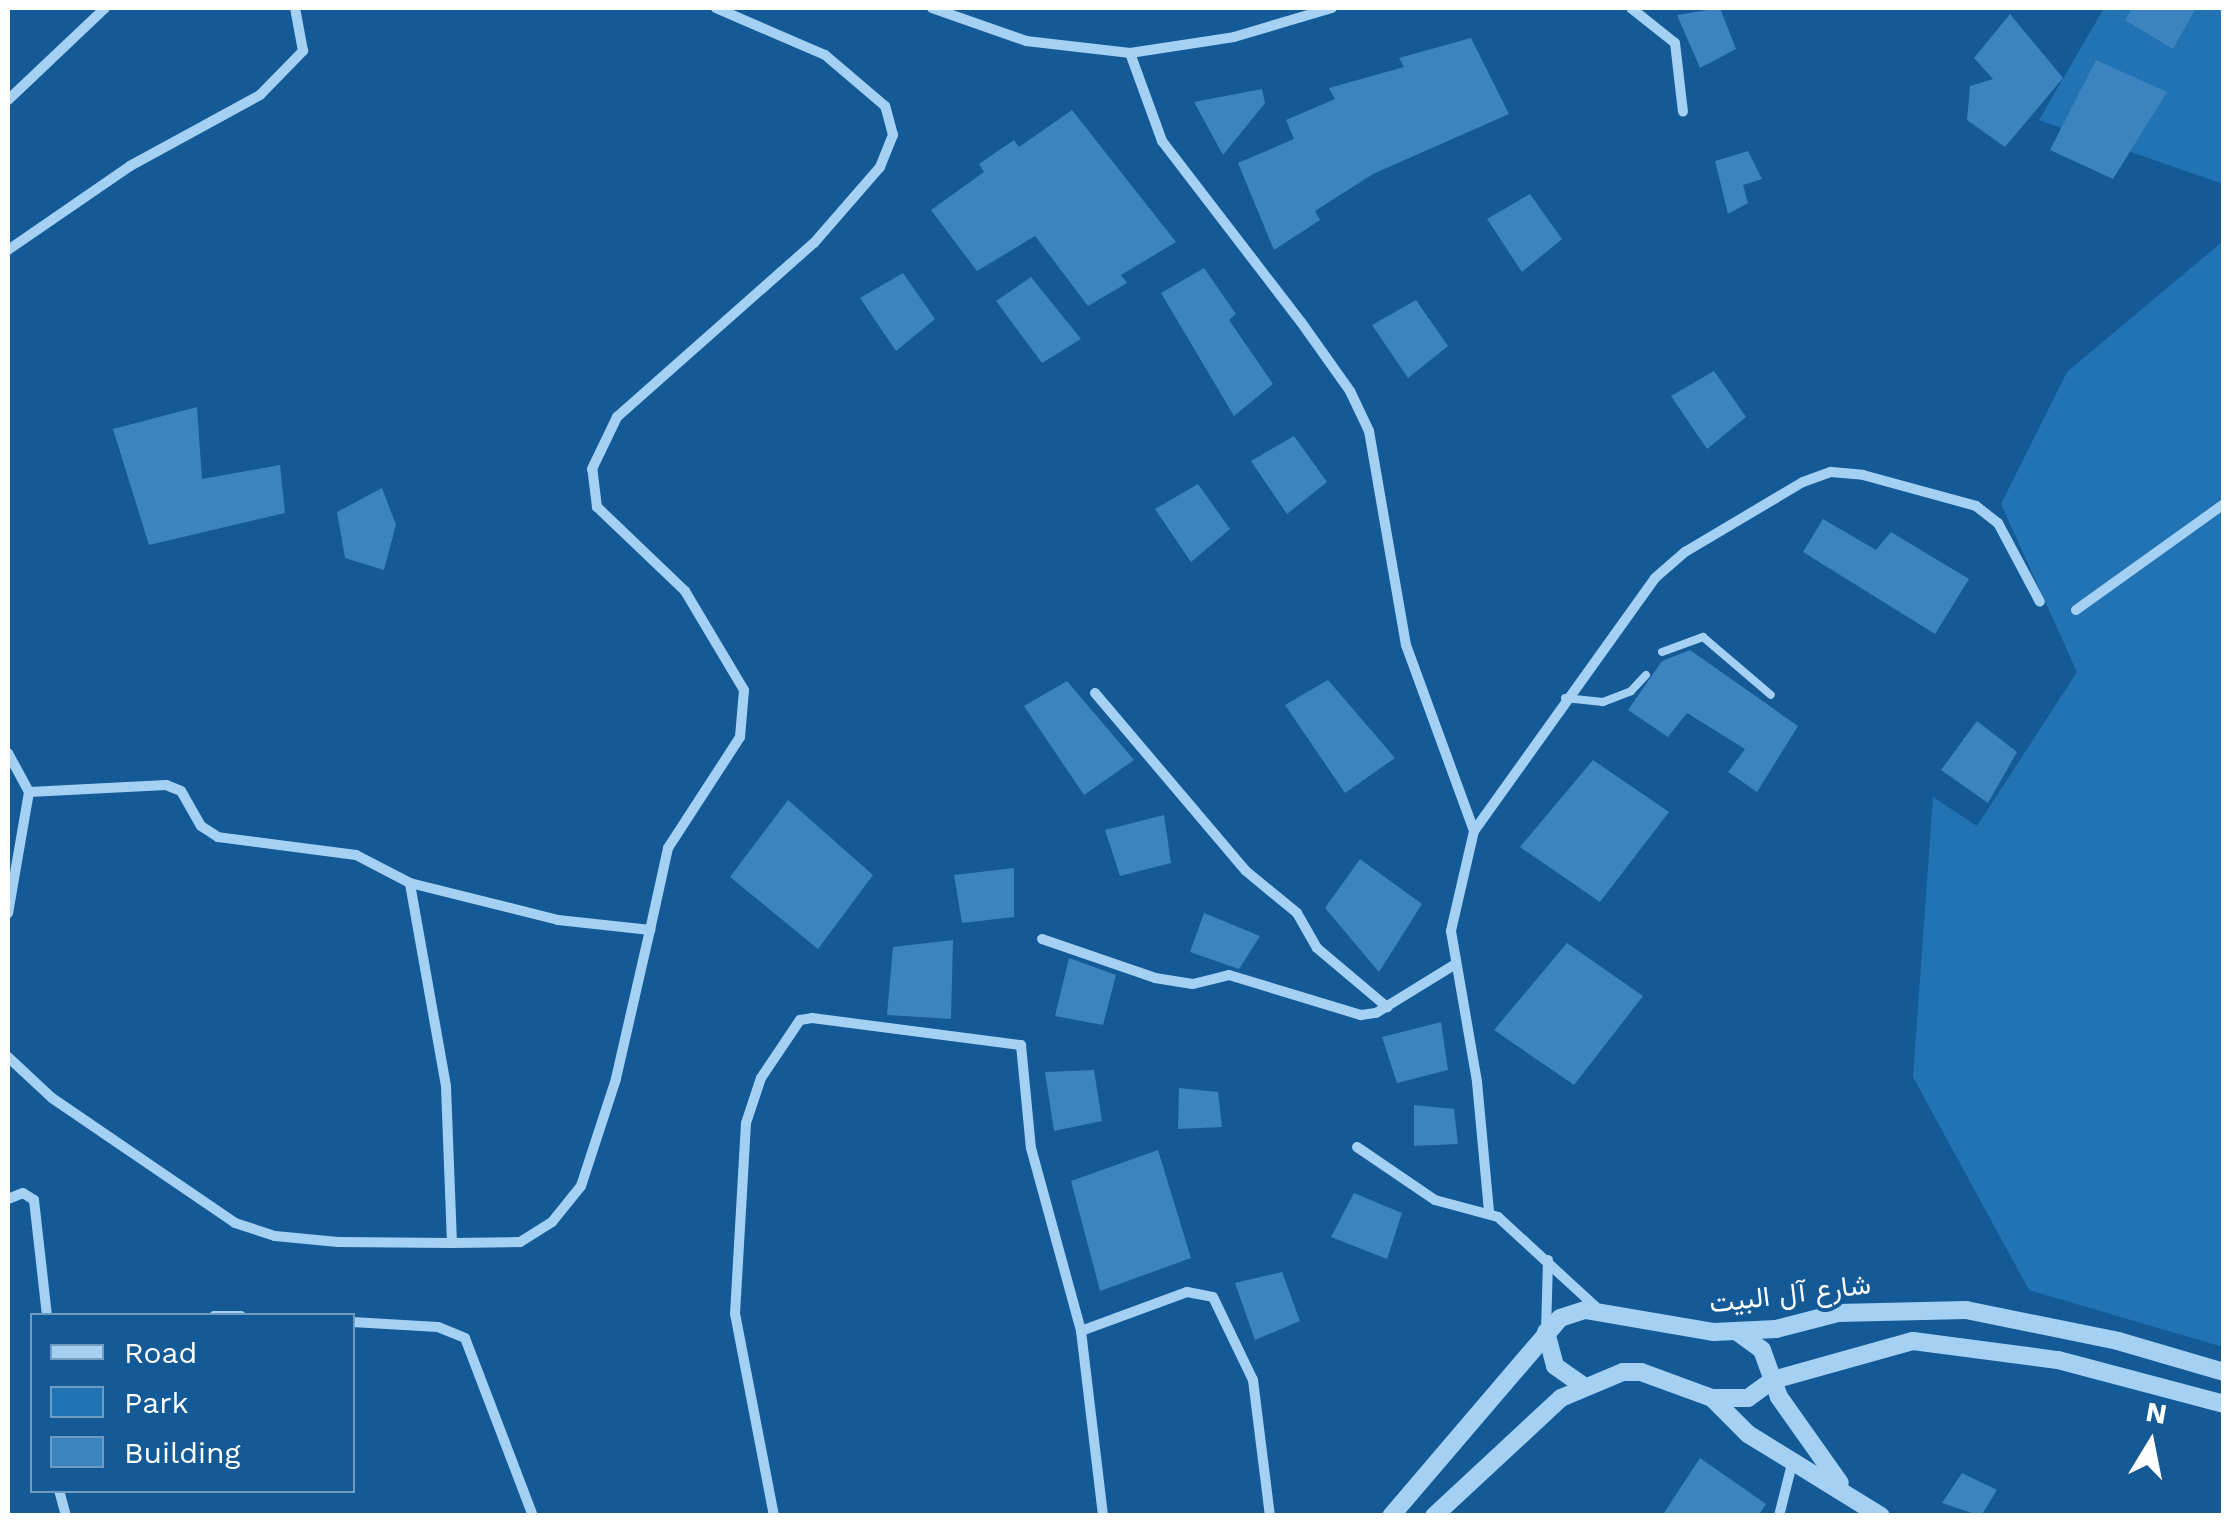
<!DOCTYPE html>
<meta charset="utf-8">
<style>
body{margin:0}
#map{position:relative;width:2231px;height:1523px;overflow:hidden;background:#135a97;font-family:"Work Sans",Vazirmatn,sans-serif}
div>[style]{position:absolute}
.green>*{inset:0;background:#2173b4}
.building>*{inset:0;background:#3b84bf}
.service>*{height:8px;margin:-4px;padding:0 4px;transform-origin:4px;border-radius:4px;background:#a4d0f3}
.minor>*{height:10px;margin:-5px;padding:0 5px;transform-origin:5px;border-radius:5px;background:#a4d0f3}
.tertiary>*{height:18px;margin:-9px;padding:0 9px;transform-origin:9px;border-radius:9px;background:#a4d0f3}
span{translate:-50% -50%;white-space:nowrap;text-align:center;line-height:1.15;-webkit-text-stroke:8px #135a97;paint-order:stroke}
.street-label{font-size:28px;color:#fff}
.frame{position:absolute;inset:0;border:10px solid #fff;pointer-events:none}
.legend{position:absolute;left:30px;top:1313px;width:325px;height:180px;box-sizing:border-box;background:#135a97;border:2px solid #719cc1;margin:0;padding:12px 18px;list-style:none;font-size:30px;color:#fff}
.legend li{display:flex;align-items:center;gap:20px;height:50px}
.legend b{width:50px;border:2px solid #719cc1}
.north{position:absolute;left:2101px;top:1393px;width:100px;height:100px;-webkit-text-stroke:8px #135a97;paint-order:stroke;rotate:10deg;font-size:28px;font-weight:700;line-height:40px;text-align:center;color:#fff}
.north::after{content:'';display:block;margin:auto;width:35px;height:45px;background:#fff;clip-path:polygon(50% 0,100% 100%,50% 72%,0 100%)}
</style>
<div id="map">
<div class="green">
<div style="clip-path:polygon(2104px 8px,2223px 8px,2223px 184px,2039px 120px)"></div>
<div style="clip-path:polygon(2223px 241px,2223px 1347px,2029px 1290px,1913px 1077px,1933px 797px,1977px 826px,2077px 672px,2001px 504px,2067px 372px)"></div>
</div>
<div class="building">
<div style="clip-path:polygon(1720px 8px,1736px 49px,1700px 68px,1677px 15px)"></div>
<div style="clip-path:polygon(2132px 8px,2196px 8px,2173px 49px,2125px 20px)"></div>
<div style="clip-path:polygon(2010px 14px,2063px 78px,2005px 147px,1967px 120px,1970px 86px,1993px 79px,1974px 58px)"></div>
<div style="clip-path:polygon(1471px 38px,1509px 114px,1373px 174px,1315px 211px,1320px 220px,1274px 250px,1238px 163px,1294px 139px,1286px 120px,1335px 99px,1329px 88px,1404px 67px,1399px 58px)"></div>
<div style="clip-path:polygon(2096px 60px,2167px 92px,2113px 179px,2050px 150px)"></div>
<div style="clip-path:polygon(1262px 89px,1265px 103px,1223px 155px,1194px 102px)"></div>
<div style="clip-path:polygon(1072px 110px,1176px 242px,1121px 275px,1127px 283px,1088px 306px,1035px 236px,977px 271px,931px 210px,984px 172px,979px 164px,1014px 140px,1019px 147px)"></div>
<div style="clip-path:polygon(1748px 151px,1762px 179px,1743px 185px,1748px 203px,1728px 214px,1715px 161px)"></div>
<div style="clip-path:polygon(1530px 194px,1562px 239px,1522px 272px,1487px 219px)"></div>
<div style="clip-path:polygon(1204px 268px,1236px 314px,1229px 320px,1273px 384px,1234px 416px,1161px 293px)"></div>
<div style="clip-path:polygon(903px 273px,935px 319px,896px 351px,860px 298px)"></div>
<div style="clip-path:polygon(1031px 277px,1081px 339px,1042px 363px,996px 301px)"></div>
<div style="clip-path:polygon(1416px 300px,1448px 346px,1408px 378px,1372px 325px)"></div>
<div style="clip-path:polygon(1714px 371px,1746px 417px,1707px 449px,1671px 396px)"></div>
<div style="clip-path:polygon(197px 407px,202px 479px,280px 465px,285px 513px,149px 545px,113px 429px)"></div>
<div style="clip-path:polygon(1294px 436px,1327px 482px,1287px 514px,1251px 461px)"></div>
<div style="clip-path:polygon(1198px 484px,1230px 529px,1191px 562px,1155px 509px)"></div>
<div style="clip-path:polygon(382px 488px,396px 525px,384px 570px,345px 558px,337px 512px)"></div>
<div style="clip-path:polygon(1823px 519px,1876px 550px,1891px 532px,1969px 579px,1935px 634px,1803px 552px)"></div>
<div style="clip-path:polygon(1690px 650px,1798px 726px,1757px 792px,1728px 772px,1745px 749px,1687px 713px,1668px 737px,1628px 710px,1662px 661px)"></div>
<div style="clip-path:polygon(1328px 680px,1395px 758px,1345px 793px,1285px 705px)"></div>
<div style="clip-path:polygon(1067px 681px,1134px 760px,1084px 795px,1024px 706px)"></div>
<div style="clip-path:polygon(1977px 721px,2017px 752px,1988px 803px,1941px 770px)"></div>
<div style="clip-path:polygon(1593px 760px,1669px 812px,1600px 902px,1520px 847px)"></div>
<div style="clip-path:polygon(788px 800px,873px 875px,818px 949px,730px 877px)"></div>
<div style="clip-path:polygon(1164px 815px,1171px 863px,1120px 876px,1105px 830px)"></div>
<div style="clip-path:polygon(1360px 859px,1422px 904px,1379px 972px,1325px 908px)"></div>
<div style="clip-path:polygon(1014px 868px,1014px 917px,962px 923px,954px 875px)"></div>
<div style="clip-path:polygon(1204px 913px,1260px 936px,1239px 969px,1190px 952px)"></div>
<div style="clip-path:polygon(953px 940px,951px 1019px,887px 1015px,893px 947px)"></div>
<div style="clip-path:polygon(1567px 943px,1643px 996px,1574px 1085px,1494px 1030px)"></div>
<div style="clip-path:polygon(1069px 958px,1116px 975px,1103px 1025px,1055px 1016px)"></div>
<div style="clip-path:polygon(1441px 1022px,1448px 1070px,1397px 1083px,1382px 1037px)"></div>
<div style="clip-path:polygon(1094px 1070px,1102px 1121px,1054px 1131px,1045px 1072px)"></div>
<div style="clip-path:polygon(1179px 1088px,1218px 1092px,1222px 1127px,1178px 1129px)"></div>
<div style="clip-path:polygon(1414px 1105px,1454px 1109px,1458px 1144px,1414px 1146px)"></div>
<div style="clip-path:polygon(1158px 1150px,1191px 1258px,1100px 1291px,1071px 1181px)"></div>
<div style="clip-path:polygon(1354px 1193px,1402px 1213px,1387px 1259px,1331px 1237px)"></div>
<div style="clip-path:polygon(1282px 1272px,1300px 1321px,1255px 1340px,1235px 1283px)"></div>
<div style="clip-path:polygon(1700px 1458px,1766px 1504px,1758px 1516px,1662px 1516px)"></div>
<div style="clip-path:polygon(1962px 1473px,1997px 1490px,1981px 1516px,1942px 1503px)"></div>
</div>
<div class="service">
<div style="left:1662px;top:652px;width:44px;rotate:-20.1deg"></div>
<div style="left:1703px;top:637px;width:89px;rotate:40.5deg"></div>
<div style="left:1565px;top:698px;width:38px;rotate:6deg"></div>
<div style="left:1603px;top:702px;width:30px;rotate:-21deg"></div>
<div style="left:1631px;top:691px;width:22px;rotate:-47deg"></div>
</div>
<div class="minor">
<div style="left:932px;top:8px;width:100px;rotate:19.3deg"></div>
<div style="left:1026px;top:41px;width:105px;rotate:6.6deg"></div>
<div style="left:1130px;top:53px;width:105px;rotate:-8.7deg"></div>
<div style="left:1234px;top:37px;width:102px;rotate:-16.5deg"></div>
<div style="left:1631px;top:8px;width:56px;rotate:38.5deg"></div>
<div style="left:1675px;top:43px;width:69px;rotate:83.4deg"></div>
<div style="left:1130px;top:53px;width:94px;rotate:70deg"></div>
<div style="left:1162px;top:141px;width:228px;rotate:52.5deg"></div>
<div style="left:1301px;top:322px;width:85px;rotate:54.6deg"></div>
<div style="left:1350px;top:391px;width:44px;rotate:64.6deg"></div>
<div style="left:1369px;top:431px;width:217px;rotate:80.2deg"></div>
<div style="left:1406px;top:645px;width:198px;rotate:69.9deg"></div>
<div style="left:1474px;top:831px;width:103px;rotate:103deg"></div>
<div style="left:1451px;top:931px;width:153px;rotate:80.2deg"></div>
<div style="left:1477px;top:1082px;width:130px;rotate:84.7deg"></div>
<div style="left:8px;top:100px;width:134px;rotate:-43.5deg"></div>
<div style="left:8px;top:250px;width:148px;rotate:-34.5deg"></div>
<div style="left:130px;top:166px;width:148px;rotate:-28.6deg"></div>
<div style="left:260px;top:95px;width:62px;rotate:-45.7deg"></div>
<div style="left:303px;top:51px;width:44px;rotate:-100.5deg"></div>
<div style="left:2076px;top:610px;width:182px;rotate:-35.6deg"></div>
<div style="left:1095px;top:693px;width:233px;rotate:49.7deg"></div>
<div style="left:1246px;top:871px;width:66px;rotate:39.5deg"></div>
<div style="left:1297px;top:913px;width:40px;rotate:60.3deg"></div>
<div style="left:1317px;top:948px;width:92px;rotate:40.1deg"></div>
<div style="left:8px;top:753px;width:44px;rotate:61.7deg"></div>
<div style="left:29px;top:792px;width:123px;rotate:99.8deg"></div>
<div style="left:1474px;top:831px;width:311px;rotate:-54.4deg"></div>
<div style="left:1655px;top:578px;width:40px;rotate:-41deg"></div>
<div style="left:1685px;top:552px;width:137px;rotate:-30.7deg"></div>
<div style="left:1803px;top:482px;width:30px;rotate:-20deg"></div>
<div style="left:1831px;top:472px;width:32px;rotate:5deg"></div>
<div style="left:1863px;top:475px;width:117px;rotate:15.3deg"></div>
<div style="left:1976px;top:506px;width:28px;rotate:38deg"></div>
<div style="left:1998px;top:523px;width:89px;rotate:62deg"></div>
<div style="left:410px;top:883px;width:153px;rotate:14deg"></div>
<div style="left:558px;top:920px;width:93px;rotate:6.2deg"></div>
<div style="left:650px;top:930px;width:153px;rotate:102.9deg"></div>
<div style="left:616px;top:1079px;width:113px;rotate:108.1deg"></div>
<div style="left:581px;top:1186px;width:46px;rotate:128.9deg"></div>
<div style="left:552px;top:1222px;width:38px;rotate:148deg"></div>
<div style="left:520px;top:1242px;width:68px;rotate:179.2deg"></div>
<div style="left:650px;top:930px;width:84px;rotate:-77.6deg"></div>
<div style="left:668px;top:848px;width:132px;rotate:-57deg"></div>
<div style="left:740px;top:737px;width:47px;rotate:-85.1deg"></div>
<div style="left:744px;top:690px;width:115px;rotate:-120.8deg"></div>
<div style="left:685px;top:591px;width:122px;rotate:-136.3deg"></div>
<div style="left:597px;top:507px;width:38px;rotate:-97deg"></div>
<div style="left:592px;top:469px;width:58px;rotate:-64.3deg"></div>
<div style="left:617px;top:417px;width:263px;rotate:-41.5deg"></div>
<div style="left:814px;top:243px;width:101px;rotate:-49deg"></div>
<div style="left:880px;top:167px;width:35px;rotate:-68deg"></div>
<div style="left:893px;top:135px;width:30px;rotate:-105deg"></div>
<div style="left:885px;top:106px;width:79px;rotate:-139.6deg"></div>
<div style="left:825px;top:55px;width:119px;rotate:-156.7deg"></div>
<div style="left:1042px;top:939px;width:120px;rotate:19deg"></div>
<div style="left:1155px;top:978px;width:38px;rotate:9deg"></div>
<div style="left:1193px;top:984px;width:37px;rotate:-14deg"></div>
<div style="left:1229px;top:975px;width:138px;rotate:16.9deg"></div>
<div style="left:1361px;top:1015px;width:15px;rotate:-8deg"></div>
<div style="left:1376px;top:1013px;width:92px;rotate:-31.6deg"></div>
<div style="left:8px;top:1057px;width:60px;rotate:43deg"></div>
<div style="left:52px;top:1098px;width:222px;rotate:34.3deg"></div>
<div style="left:235px;top:1223px;width:42px;rotate:18deg"></div>
<div style="left:275px;top:1236px;width:63px;rotate:5.4deg"></div>
<div style="left:338px;top:1242px;width:114px;rotate:0.5deg"></div>
<div style="left:452px;top:1243px;width:157px;rotate:-92.2deg"></div>
<div style="left:446px;top:1086px;width:206px;rotate:-100.1deg"></div>
<div style="left:410px;top:883px;width:61px;rotate:-152.6deg"></div>
<div style="left:356px;top:855px;width:139px;rotate:-172.6deg"></div>
<div style="left:218px;top:837px;width:20px;rotate:-147deg"></div>
<div style="left:201px;top:826px;width:40px;rotate:-119.7deg"></div>
<div style="left:181px;top:791px;width:16px;rotate:-158deg"></div>
<div style="left:166px;top:785px;width:137px;rotate:177.1deg"></div>
<div style="left:1357px;top:1147px;width:94px;rotate:34.2deg"></div>
<div style="left:1435px;top:1200px;width:65px;rotate:15.1deg"></div>
<div style="left:1498px;top:1217px;width:133px;rotate:42.6deg"></div>
<div style="left:8px;top:1199px;width:16px;rotate:-22deg"></div>
<div style="left:23px;top:1193px;width:13px;rotate:32deg"></div>
<div style="left:34px;top:1200px;width:117px;rotate:83.6deg"></div>
<div style="left:214px;top:1316px;width:27px"></div>
<div style="left:352px;top:1322px;width:86px;rotate:3.3deg"></div>
<div style="left:438px;top:1327px;width:29px;rotate:22deg"></div>
<div style="left:465px;top:1338px;width:191px;rotate:69.1deg"></div>
<div style="left:1081px;top:1331px;width:113px;rotate:-20.2deg"></div>
<div style="left:1187px;top:1292px;width:26px;rotate:11deg"></div>
<div style="left:1213px;top:1297px;width:92px;rotate:64.3deg"></div>
<div style="left:1253px;top:1380px;width:137px;rotate:82.9deg"></div>
<div style="left:1546px;top:1332px;width:72px;rotate:-88.4deg"></div>
<div style="left:59px;top:1490px;width:27px;rotate:75deg"></div>
<div style="left:774px;top:1516px;width:206px;rotate:-100.9deg"></div>
<div style="left:735px;top:1314px;width:191px;rotate:-86.7deg"></div>
<div style="left:746px;top:1123px;width:47px;rotate:-71.6deg"></div>
<div style="left:761px;top:1078px;width:70px;rotate:-56.1deg"></div>
<div style="left:800px;top:1020px;width:12px;rotate:-9deg"></div>
<div style="left:812px;top:1018px;width:211px;rotate:7.4deg"></div>
<div style="left:1021px;top:1045px;width:103px;rotate:84.5deg"></div>
<div style="left:1031px;top:1148px;width:190px;rotate:74.7deg"></div>
<div style="left:1081px;top:1331px;width:186px;rotate:83.2deg"></div>
<div style="left:1779px;top:1516px;width:58px;rotate:-76deg"></div>
</div>
<div class="tertiary">
<div style="left:1736px;top:1331px;width:32px;rotate:36deg"></div>
<div style="left:1762px;top:1350px;width:50px;rotate:70.1deg"></div>
<div style="left:1779px;top:1397px;width:105px;rotate:54.7deg"></div>
<div style="left:1546px;top:1332px;width:35px;rotate:75deg"></div>
<div style="left:1555px;top:1366px;width:35px;rotate:35deg"></div>
<div style="left:1712px;top:1398px;width:51px;rotate:45deg"></div>
<div style="left:1748px;top:1434px;width:156px;rotate:31.7deg"></div>
<div style="left:1391px;top:1516px;width:260px;rotate:-49.5deg"></div>
<div style="left:1560px;top:1318px;width:26px;rotate:-18deg"></div>
<div style="left:1585px;top:1310px;width:131px;rotate:9.7deg"></div>
<div style="left:1714px;top:1332px;width:62px;rotate:-2.8deg"></div>
<div style="left:1776px;top:1329px;width:64px;rotate:-14.5deg"></div>
<div style="left:1838px;top:1313px;width:128px;rotate:-1.3deg"></div>
<div style="left:1966px;top:1310px;width:155px;rotate:11.5deg"></div>
<div style="left:2118px;top:1341px;width:110px;rotate:16.3deg"></div>
<div style="left:1434px;top:1516px;width:173px;rotate:-42.9deg"></div>
<div style="left:1561px;top:1398px;width:67px;rotate:-22.8deg"></div>
<div style="left:1623px;top:1372px;width:18px"></div>
<div style="left:1641px;top:1372px;width:76px;rotate:20.1deg"></div>
<div style="left:1712px;top:1398px;width:36px"></div>
<div style="left:1748px;top:1398px;width:31px;rotate:-36deg"></div>
<div style="left:1773px;top:1380px;width:145px;rotate:-15.6deg"></div>
<div style="left:1913px;top:1341px;width:146px;rotate:7.5deg"></div>
<div style="left:2058px;top:1360px;width:172px;rotate:14.8deg"></div>
</div>
<div class="street-label">
<span style="left:1790px;top:1294px;rotate:-7deg">شارع آل البيت</span>
</div>
<div class="frame"></div>
<ul class="legend">
<li><b style="height:12px;background:#a4d0f3"></b>Road</li>
<li><b style="height:28px;background:#2173b4"></b>Park</li>
<li><b style="height:28px;background:#3b84bf"></b>Building</li>
</ul>
<div class="north">N</div>
</div>
